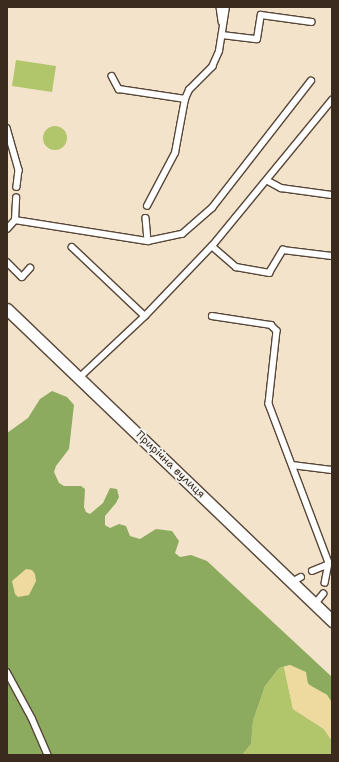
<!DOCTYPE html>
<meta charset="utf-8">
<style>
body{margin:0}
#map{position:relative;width:339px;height:762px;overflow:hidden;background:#f3e3cb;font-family:"Shantell Sans",sans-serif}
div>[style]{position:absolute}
.green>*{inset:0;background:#b1c66b}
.round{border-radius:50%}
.forest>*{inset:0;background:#8cab5f}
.sand>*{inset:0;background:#eeda9e}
.roads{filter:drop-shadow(1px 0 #574638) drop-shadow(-1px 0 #574638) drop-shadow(0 1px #574638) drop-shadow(0 -1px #574638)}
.service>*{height:5.5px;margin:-2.75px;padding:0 2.75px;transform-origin:2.75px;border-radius:2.75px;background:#fff}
.minor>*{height:11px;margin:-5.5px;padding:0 5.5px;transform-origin:5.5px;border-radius:5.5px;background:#fff}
span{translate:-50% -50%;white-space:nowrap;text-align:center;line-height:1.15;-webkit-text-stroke:3.5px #f6f6f2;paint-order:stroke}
.street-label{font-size:11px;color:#3b2a1e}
.frame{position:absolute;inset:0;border:8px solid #3b2a1e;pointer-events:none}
</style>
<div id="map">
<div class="green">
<div style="clip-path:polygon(16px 60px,56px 66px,52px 92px,12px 86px)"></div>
<div class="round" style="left:43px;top:126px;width:24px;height:24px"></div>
<div style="clip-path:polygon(284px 667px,293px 709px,324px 729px,332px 741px,332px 755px,242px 755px,251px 744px,253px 721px,265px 686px,279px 668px)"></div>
</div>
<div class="forest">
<div style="clip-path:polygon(52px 391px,67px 397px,74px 405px,69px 449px,56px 466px,54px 472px,59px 483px,64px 486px,81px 486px,85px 489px,84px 507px,86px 512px,90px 514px,103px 503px,110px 488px,117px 489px,119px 497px,116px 503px,105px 516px,105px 525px,110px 528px,119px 524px,126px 526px,130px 536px,140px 539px,156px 529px,172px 531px,179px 541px,175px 553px,180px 557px,191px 555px,207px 561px,332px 677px,332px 703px,327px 695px,310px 686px,298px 669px,290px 665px,279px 668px,265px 686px,253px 721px,251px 744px,242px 755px,7px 755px,7px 433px,28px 418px,40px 399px)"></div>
</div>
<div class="sand">
<div style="clip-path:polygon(26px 569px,32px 570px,35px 574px,36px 581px,29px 595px,18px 597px,15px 594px,12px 581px)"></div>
<div style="clip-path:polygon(290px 665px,306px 672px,308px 684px,327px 695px,332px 703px,332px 741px,324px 729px,293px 709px,284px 667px)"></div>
</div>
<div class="roads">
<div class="service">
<div style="left:220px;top:7px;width:15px;rotate:82deg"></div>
<div style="left:222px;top:35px;width:35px;rotate:7deg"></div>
<div style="left:257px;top:39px;width:24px;rotate:-81deg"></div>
<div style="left:261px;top:15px;width:51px;rotate:7.8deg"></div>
<div style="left:112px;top:76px;width:15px;rotate:62deg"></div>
<div style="left:119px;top:89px;width:67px;rotate:8.6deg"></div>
<div style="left:7px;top:128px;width:44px;rotate:74.1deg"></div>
<div style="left:19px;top:170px;width:17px;rotate:97deg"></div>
<div style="left:268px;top:181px;width:15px;rotate:28deg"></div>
<div style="left:281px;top:188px;width:51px;rotate:7.8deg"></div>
<div style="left:147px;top:206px;width:60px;rotate:-62.2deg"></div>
<div style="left:175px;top:153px;width:55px;rotate:-79.5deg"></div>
<div style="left:185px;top:99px;width:10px;rotate:-66deg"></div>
<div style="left:189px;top:90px;width:33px;rotate:-45deg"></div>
<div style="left:212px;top:67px;width:17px;rotate:-66deg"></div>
<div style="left:219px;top:51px;width:45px;rotate:-81deg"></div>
<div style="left:146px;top:218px;width:23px;rotate:85deg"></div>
<div style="left:15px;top:220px;width:135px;rotate:9deg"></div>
<div style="left:148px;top:241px;width:35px;rotate:-12deg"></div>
<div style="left:182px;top:234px;width:40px;rotate:-41deg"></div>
<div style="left:212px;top:208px;width:161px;rotate:-52.1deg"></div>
<div style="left:7px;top:229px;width:12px;rotate:-48deg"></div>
<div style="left:15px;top:220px;width:22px;rotate:-87deg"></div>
<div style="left:212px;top:246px;width:32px;rotate:41deg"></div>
<div style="left:236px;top:267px;width:34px;rotate:10deg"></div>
<div style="left:269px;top:273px;width:27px;rotate:-59deg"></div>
<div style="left:283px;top:250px;width:49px;rotate:7deg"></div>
<div style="left:72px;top:247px;width:100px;rotate:43.4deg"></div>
<div style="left:7px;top:262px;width:21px;rotate:45deg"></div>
<div style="left:22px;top:277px;width:12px;rotate:-48deg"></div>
<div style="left:212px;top:316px;width:60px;rotate:8.7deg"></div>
<div style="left:271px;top:325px;width:8px;rotate:45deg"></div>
<div style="left:277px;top:331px;width:73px;rotate:96.3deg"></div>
<div style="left:269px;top:404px;width:170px;rotate:69.3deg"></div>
<div style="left:329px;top:563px;width:20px;rotate:101deg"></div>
<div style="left:79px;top:378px;width:91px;rotate:-43.2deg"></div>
<div style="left:145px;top:316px;width:97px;rotate:-46.3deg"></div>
<div style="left:212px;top:246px;width:189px;rotate:-50.6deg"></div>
<div style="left:292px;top:465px;width:40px;rotate:7.1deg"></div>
<div style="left:312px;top:571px;width:22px;rotate:-22deg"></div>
<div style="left:292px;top:582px;width:10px;rotate:-29deg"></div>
<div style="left:315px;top:604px;width:13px;rotate:-51deg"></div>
<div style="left:7px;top:672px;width:52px;rotate:61.5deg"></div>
<div style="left:32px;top:718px;width:40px;rotate:66.6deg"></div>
</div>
<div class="minor">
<div style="left:7px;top:309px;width:451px;rotate:43.8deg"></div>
</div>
</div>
<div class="street-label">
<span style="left:170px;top:465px;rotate:44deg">Прирічна вулиця</span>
</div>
<div class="frame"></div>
</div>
